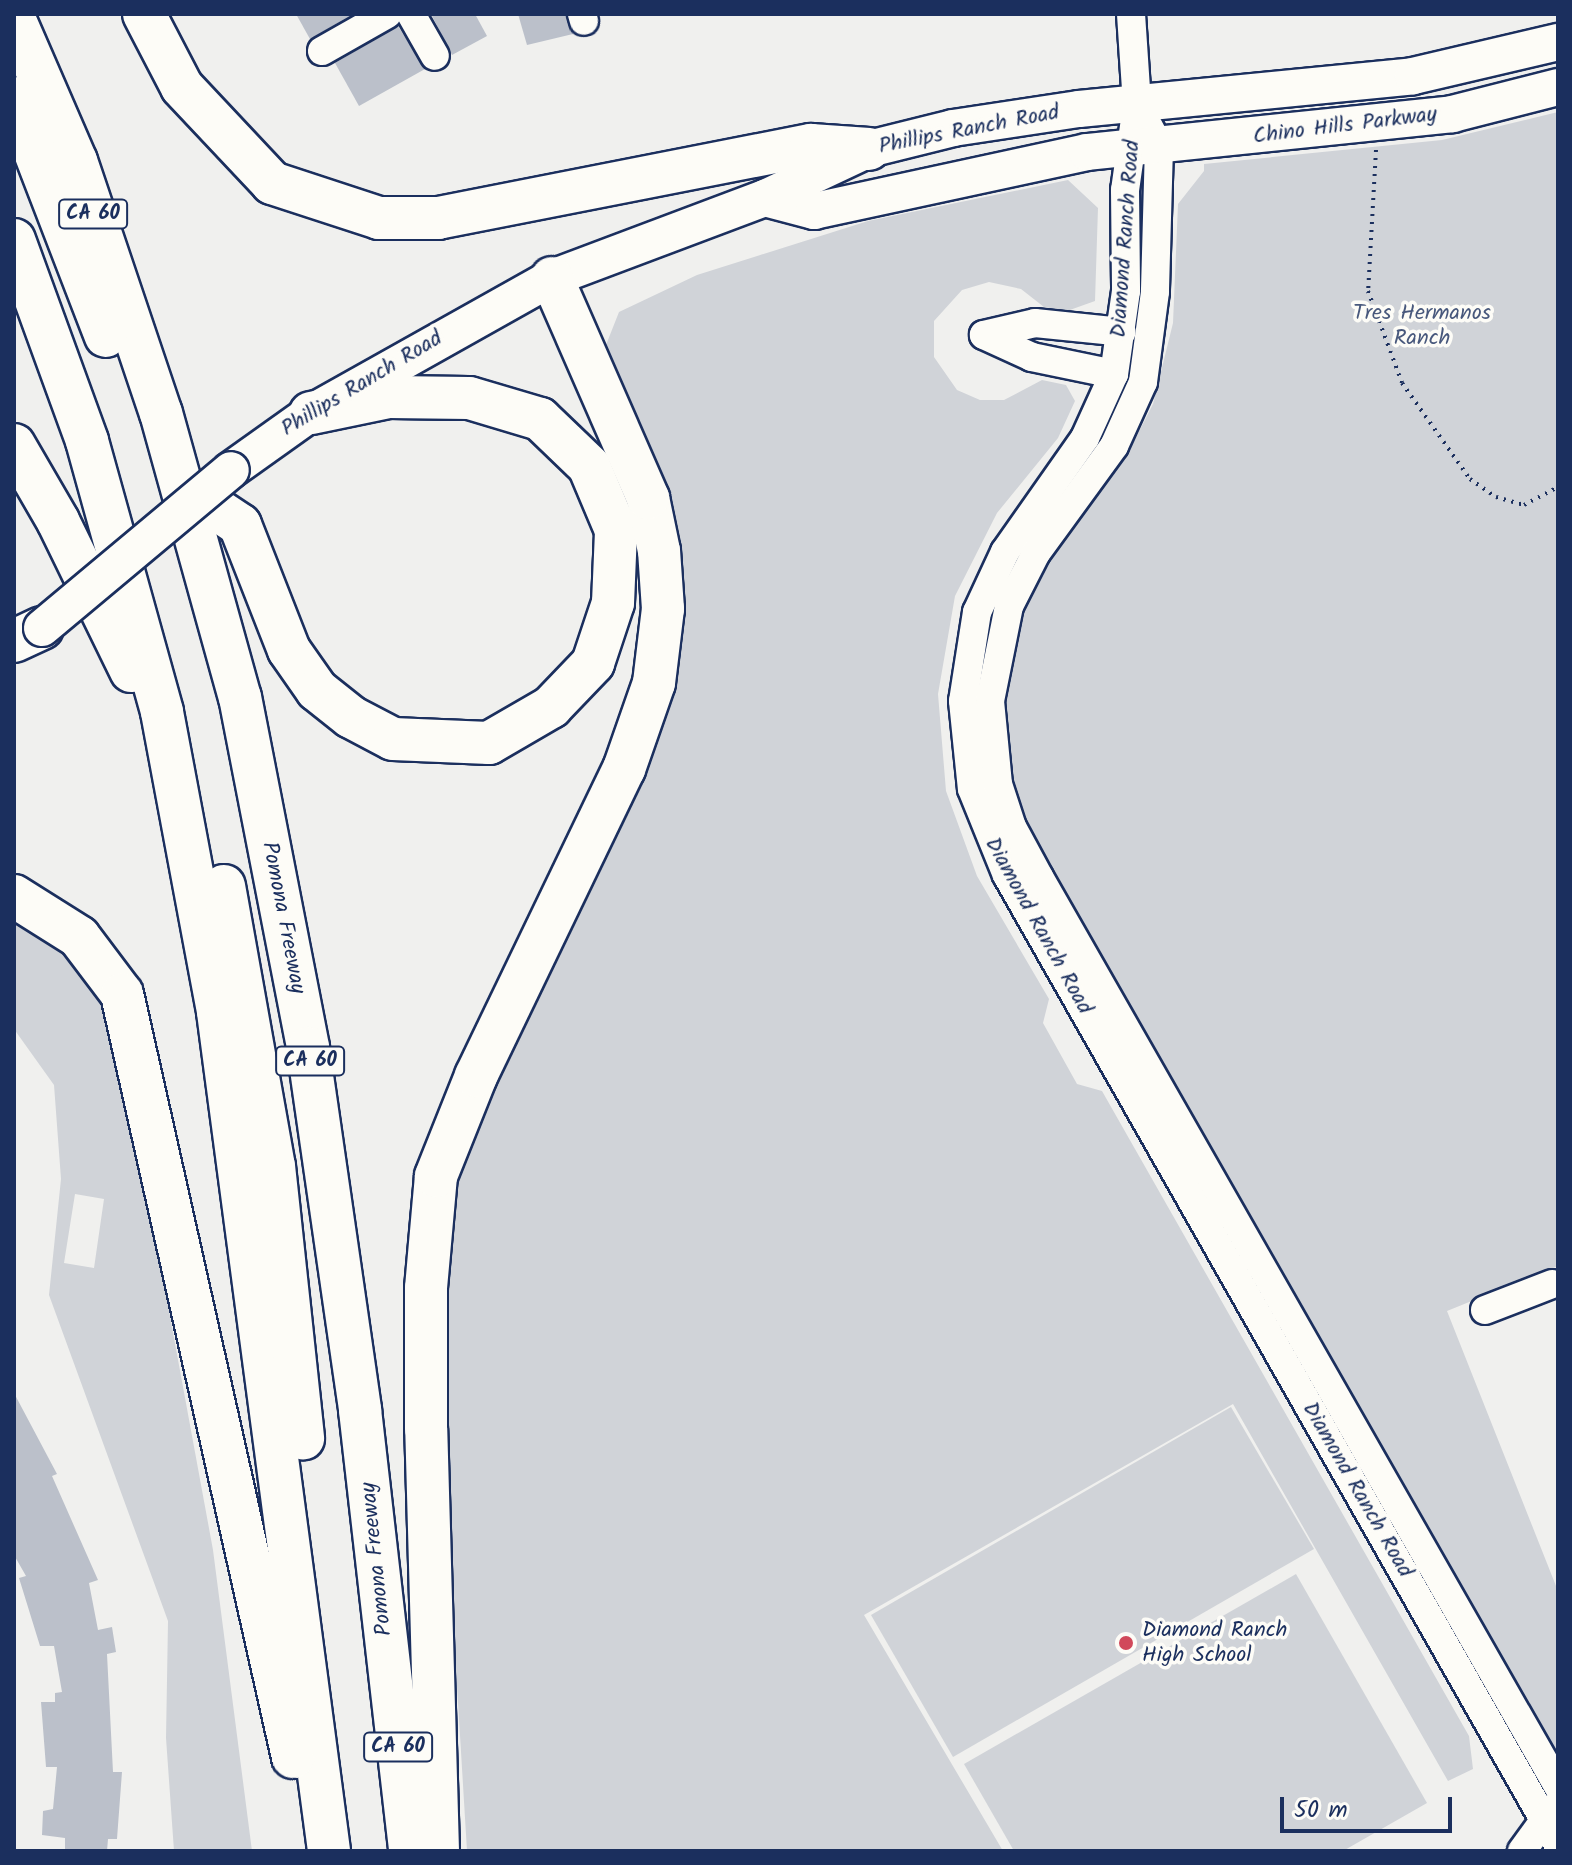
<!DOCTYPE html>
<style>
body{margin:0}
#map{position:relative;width:1572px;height:1865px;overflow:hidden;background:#f0f0ee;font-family:Kalam,sans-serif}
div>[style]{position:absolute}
.green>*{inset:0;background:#d0d3d8}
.building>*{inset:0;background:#bbc0ca}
.path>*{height:4px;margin-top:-2px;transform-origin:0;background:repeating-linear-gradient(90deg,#1b2f5e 0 2px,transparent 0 8px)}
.roads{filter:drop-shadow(2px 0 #1b2f5e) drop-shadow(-2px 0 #1b2f5e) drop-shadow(0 2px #1b2f5e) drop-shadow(0 -2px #1b2f5e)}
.minor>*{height:28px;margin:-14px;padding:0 14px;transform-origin:14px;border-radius:14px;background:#fdfcf7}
.major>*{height:36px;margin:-18px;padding:0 18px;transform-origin:18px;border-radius:18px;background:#fdfcf7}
.highway>*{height:42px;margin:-21px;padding:0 21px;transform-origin:21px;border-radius:21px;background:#fdfcf7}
.bridges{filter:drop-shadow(2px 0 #1b2f5e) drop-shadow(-2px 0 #1b2f5e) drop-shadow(0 2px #1b2f5e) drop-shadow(0 -2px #1b2f5e)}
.major-bridge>*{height:36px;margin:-18px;padding:0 18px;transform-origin:18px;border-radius:18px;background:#fdfcf7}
.dots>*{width:22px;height:22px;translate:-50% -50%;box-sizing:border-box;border:4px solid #fdfcf7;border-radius:50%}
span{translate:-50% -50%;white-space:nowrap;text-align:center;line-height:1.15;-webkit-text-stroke:7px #fdfcf7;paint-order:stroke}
.shield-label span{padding:2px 6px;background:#fdfcf7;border:2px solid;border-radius:6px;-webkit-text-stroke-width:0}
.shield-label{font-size:20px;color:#1b2f5e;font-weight:700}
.street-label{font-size:22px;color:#1b2f5e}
.park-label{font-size:22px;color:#48587c}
.poi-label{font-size:22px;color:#1b2f5e}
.left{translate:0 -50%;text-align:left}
.frame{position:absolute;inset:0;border:16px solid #1b2f5e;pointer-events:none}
.scale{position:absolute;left:1280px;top:1797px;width:172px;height:36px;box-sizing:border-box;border:4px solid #1b2f5e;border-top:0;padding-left:10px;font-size:24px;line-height:28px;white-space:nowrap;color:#1b2f5e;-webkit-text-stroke:6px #fdfcf7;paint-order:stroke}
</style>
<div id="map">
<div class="green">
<div style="clip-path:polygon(1558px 112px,1558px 1266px,1447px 1311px,1558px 1591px,1558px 1762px,1037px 847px,1012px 785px,1004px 698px,1021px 613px,1038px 576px,1127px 455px,1153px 404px,1173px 323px,1178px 204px,1204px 171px,1204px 164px,1442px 140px)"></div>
<div style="clip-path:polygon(1068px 180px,1098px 208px,1095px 301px,1067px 311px,1044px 307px,1021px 289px,989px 282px,962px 290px,934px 321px,934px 357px,957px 390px,980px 400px,1004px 400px,1042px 380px,1066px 385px,1075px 401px,1058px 438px,997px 513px,955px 596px,938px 694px,946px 791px,977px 876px,1049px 999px,1043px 1023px,1077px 1084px,1102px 1091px,1469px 1736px,1473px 1769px,1448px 1781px,1233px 1404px,864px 1615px,1003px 1851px,467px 1851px,437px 1355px,443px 1227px,461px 1148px,664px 692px,604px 350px,619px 312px,697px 275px,868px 221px)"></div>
<div style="clip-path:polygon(evenodd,14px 918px,63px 947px,91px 974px,117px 1028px,213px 1550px,252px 1851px,174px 1851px,166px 1738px,168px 1621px,49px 1295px,61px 1179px,54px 1085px,14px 1029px,14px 918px,75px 1194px,104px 1199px,94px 1268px,64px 1263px,75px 1194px)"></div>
<div style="clip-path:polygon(1231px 1407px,1314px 1549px,953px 1757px,871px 1615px)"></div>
<div style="clip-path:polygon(1296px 1574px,1427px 1803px,1343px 1851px,1014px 1851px,964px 1764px)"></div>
</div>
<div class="building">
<div style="clip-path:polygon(296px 14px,353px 14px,310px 39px)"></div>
<div style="clip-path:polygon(431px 14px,475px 14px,487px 36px,452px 55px)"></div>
<div style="clip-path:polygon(518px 14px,565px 14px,573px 34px,527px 45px)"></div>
<div style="clip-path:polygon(398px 26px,425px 69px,359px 106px,335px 63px)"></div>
<div style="clip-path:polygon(14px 1393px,57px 1474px,52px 1476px,98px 1580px,89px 1583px,98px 1630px,112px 1627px,116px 1652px,107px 1654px,113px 1772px,122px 1772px,117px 1839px,108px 1839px,107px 1851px,65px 1851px,65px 1838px,42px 1835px,43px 1811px,53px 1809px,57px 1767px,46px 1767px,41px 1702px,55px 1702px,55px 1693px,62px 1692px,54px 1646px,40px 1646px,19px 1578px,26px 1576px,14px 1555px)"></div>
</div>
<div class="path">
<div style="left:1376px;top:150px;width:141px;rotate:93.2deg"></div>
<div style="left:1368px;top:291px;width:98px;rotate:69.7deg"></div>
<div style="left:1402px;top:383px;width:118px;rotate:54.7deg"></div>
<div style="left:1470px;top:479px;width:32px;rotate:35deg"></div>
<div style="left:1496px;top:497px;width:29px;rotate:16deg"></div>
<div style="left:1524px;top:505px;width:38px;rotate:-28deg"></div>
</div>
<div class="roads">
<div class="minor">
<div style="left:411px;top:14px;width:48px;rotate:60.3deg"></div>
<div style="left:582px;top:14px;width:7px;rotate:74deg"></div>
<div style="left:1131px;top:14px;width:91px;rotate:86.2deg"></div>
<div style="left:1137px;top:105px;width:86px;rotate:98deg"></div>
<div style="left:1125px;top:190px;width:101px;rotate:89.4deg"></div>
<div style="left:1126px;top:291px;width:84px;rotate:98.2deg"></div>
<div style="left:1114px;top:374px;width:70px;rotate:114.4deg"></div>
<div style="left:1085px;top:438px;width:139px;rotate:125.1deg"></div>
<div style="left:1005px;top:552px;width:66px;rotate:115deg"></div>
<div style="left:977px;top:612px;width:90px;rotate:98.9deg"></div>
<div style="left:963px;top:701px;width:88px;rotate:84.2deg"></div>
<div style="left:972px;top:789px;width:93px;rotate:67.9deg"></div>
<div style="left:1007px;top:875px;width:1115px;rotate:60.38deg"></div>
<div style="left:322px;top:51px;width:75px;rotate:-29.6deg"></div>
<div style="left:1149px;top:127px;width:21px;rotate:62deg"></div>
<div style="left:1159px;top:146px;width:146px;rotate:91.6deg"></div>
<div style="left:1155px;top:292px;width:91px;rotate:97.6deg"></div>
<div style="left:1143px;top:382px;width:70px;rotate:114.4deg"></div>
<div style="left:1114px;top:446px;width:132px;rotate:126.1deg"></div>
<div style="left:1036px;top:553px;width:59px;rotate:117deg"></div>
<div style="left:1009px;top:606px;width:97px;rotate:101.3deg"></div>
<div style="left:990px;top:701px;width:83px;rotate:84.5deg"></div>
<div style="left:998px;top:784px;width:45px;rotate:72deg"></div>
<div style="left:1012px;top:827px;width:57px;rotate:61.6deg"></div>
<div style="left:1039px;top:877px;width:1047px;rotate:60.28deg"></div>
<div style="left:1114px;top:374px;width:84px;rotate:-168.3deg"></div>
<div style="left:1032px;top:357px;width:53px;rotate:-155.4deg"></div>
<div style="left:984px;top:335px;width:52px;rotate:-13.2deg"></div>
<div style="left:1035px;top:323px;width:87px;rotate:5.9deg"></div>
<div style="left:1485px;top:1310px;width:72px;rotate:-21.2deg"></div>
<div style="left:1522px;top:1851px;width:54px;rotate:-54deg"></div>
</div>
<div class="major">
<div style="left:765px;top:198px;width:51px;rotate:14.9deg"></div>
<div style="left:814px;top:211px;width:279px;rotate:-12.2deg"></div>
<div style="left:1087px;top:152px;width:367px;rotate:-5.9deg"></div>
<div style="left:1452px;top:114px;width:109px;rotate:-14.3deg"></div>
<div style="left:231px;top:470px;width:98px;rotate:-35.5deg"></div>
<div style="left:311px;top:413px;width:276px;rotate:-29.3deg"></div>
<div style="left:552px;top:278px;width:228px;rotate:-20.6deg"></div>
<div style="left:765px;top:198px;width:115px;rotate:-25.2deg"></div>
<div style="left:869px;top:149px;width:87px;rotate:-14deg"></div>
<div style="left:953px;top:128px;width:127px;rotate:-8.6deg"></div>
<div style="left:1079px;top:109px;width:336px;rotate:-5.6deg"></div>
<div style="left:1413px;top:76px;width:149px;rotate:-13.2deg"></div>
</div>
<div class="highway">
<div style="left:144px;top:14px;width:82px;rotate:62.5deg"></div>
<div style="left:182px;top:87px;width:132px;rotate:46.8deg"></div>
<div style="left:272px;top:183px;width:113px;rotate:18.1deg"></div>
<div style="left:379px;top:218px;width:59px"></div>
<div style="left:438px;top:218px;width:380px;rotate:-11.1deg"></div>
<div style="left:811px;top:145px;width:58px;rotate:3.9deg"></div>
<div style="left:14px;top:18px;width:156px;rotate:66.6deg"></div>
<div style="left:76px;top:161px;width:266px;rotate:71.4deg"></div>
<div style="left:161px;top:413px;width:295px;rotate:74.5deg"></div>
<div style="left:240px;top:697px;width:358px;rotate:79deg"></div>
<div style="left:308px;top:1048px;width:366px;rotate:81.8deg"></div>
<div style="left:360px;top:1410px;width:444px;rotate:83.5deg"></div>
<div style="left:14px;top:98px;width:255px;rotate:68.9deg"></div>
<div style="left:14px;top:240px;width:214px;rotate:70deg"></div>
<div style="left:87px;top:441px;width:281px;rotate:74.5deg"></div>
<div style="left:162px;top:712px;width:305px;rotate:79.4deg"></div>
<div style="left:218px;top:1012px;width:846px;rotate:82.46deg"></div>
<div style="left:14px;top:445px;width:88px;rotate:59.9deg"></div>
<div style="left:58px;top:521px;width:167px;rotate:64deg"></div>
<div style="left:186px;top:489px;width:65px;rotate:33.7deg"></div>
<div style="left:240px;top:525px;width:134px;rotate:68.6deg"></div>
<div style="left:289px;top:650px;width:49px;rotate:55deg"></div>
<div style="left:317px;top:690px;width:43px;rotate:38.5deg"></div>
<div style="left:351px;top:717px;width:47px;rotate:27.6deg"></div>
<div style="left:393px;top:739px;width:96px;rotate:2.4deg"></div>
<div style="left:489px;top:743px;width:72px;rotate:-30.1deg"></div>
<div style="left:551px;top:707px;width:61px;rotate:-46.3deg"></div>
<div style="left:593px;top:663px;width:63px;rotate:-71.6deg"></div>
<div style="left:613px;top:603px;width:73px;rotate:-87.6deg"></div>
<div style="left:616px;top:530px;width:69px;rotate:-112.9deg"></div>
<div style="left:589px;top:466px;width:68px;rotate:-136.2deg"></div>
<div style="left:540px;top:419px;width:74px;rotate:-163.5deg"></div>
<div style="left:469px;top:398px;width:80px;rotate:-179.3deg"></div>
<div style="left:389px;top:397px;width:80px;rotate:168.4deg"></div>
<div style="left:14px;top:641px;width:31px;rotate:-25deg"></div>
<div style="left:224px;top:886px;width:284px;rotate:79.9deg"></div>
<div style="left:274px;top:1166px;width:274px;rotate:83.9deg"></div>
<div style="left:14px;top:896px;width:77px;rotate:32.2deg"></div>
<div style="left:79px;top:937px;width:71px;rotate:53deg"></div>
<div style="left:122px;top:994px;width:782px;rotate:77.37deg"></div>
<div style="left:438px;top:1851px;width:422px;rotate:-91.6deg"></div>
<div style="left:426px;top:1429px;width:141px;rotate:-90deg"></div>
<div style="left:426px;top:1288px;width:112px;rotate:-84.9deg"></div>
<div style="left:436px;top:1176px;width:108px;rotate:-68.2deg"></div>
<div style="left:476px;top:1076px;width:341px;rotate:-64.3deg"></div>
<div style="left:624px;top:769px;width:91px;rotate:-70.8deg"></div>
<div style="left:654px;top:683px;width:75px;rotate:-83.1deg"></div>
<div style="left:663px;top:609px;width:58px;rotate:-93.9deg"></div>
<div style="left:659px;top:551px;width:54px;rotate:-101.7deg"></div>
<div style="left:648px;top:498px;width:240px;rotate:-113.6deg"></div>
</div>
</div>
<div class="bridges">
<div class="major-bridge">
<div style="left:42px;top:628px;width:246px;rotate:-39.9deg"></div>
</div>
</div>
<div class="dots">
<div style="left:1126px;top:1643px;background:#d1495b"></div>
</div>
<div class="shield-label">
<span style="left:93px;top:214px">CA 60</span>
<span style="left:310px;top:1061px">CA 60</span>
<span style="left:398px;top:1747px">CA 60</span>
</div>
<div class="street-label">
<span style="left:1345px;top:126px;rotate:-7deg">Chino Hills Parkway</span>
<span style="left:969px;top:130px;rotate:-11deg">Phillips Ranch Road</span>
<span style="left:1126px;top:239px;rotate:-86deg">Diamond Ranch Road</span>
<span style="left:362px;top:384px;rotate:-31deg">Phillips Ranch Road</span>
<span style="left:283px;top:918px;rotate:79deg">Pomona Freeway</span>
<span style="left:1038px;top:926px;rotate:61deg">Diamond Ranch Road</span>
<span style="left:1357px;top:1490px;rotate:60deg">Diamond Ranch Road</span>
<span style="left:377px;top:1559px;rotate:-96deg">Pomona Freeway</span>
</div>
<div class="park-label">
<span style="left:1422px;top:326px">Tres Hermanos<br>Ranch</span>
</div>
<div class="poi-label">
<span class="left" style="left:1142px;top:1643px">Diamond Ranch<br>High School</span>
</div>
<div class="frame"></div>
<div class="scale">50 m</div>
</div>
